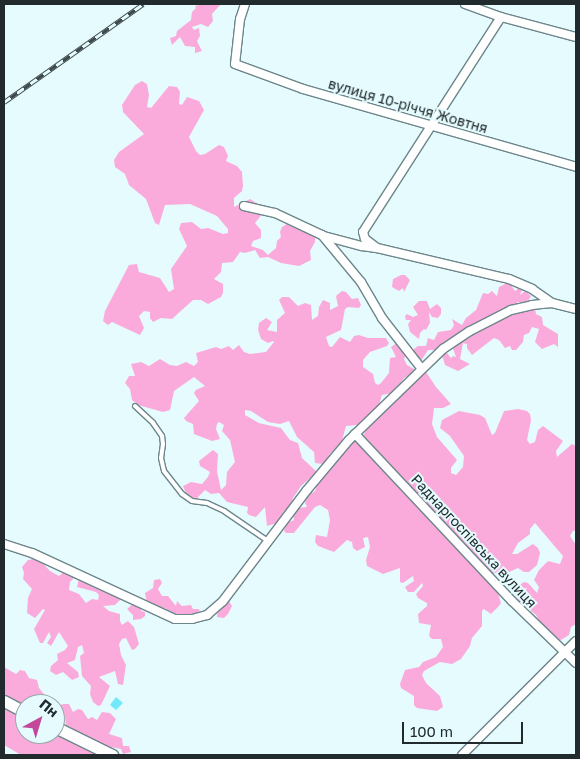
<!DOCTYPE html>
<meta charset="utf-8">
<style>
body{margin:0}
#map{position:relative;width:580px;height:759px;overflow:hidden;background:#e5fbfe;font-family:"Golos Text",sans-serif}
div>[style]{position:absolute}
.forest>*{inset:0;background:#fbabdb}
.building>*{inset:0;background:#72e9fa}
.roads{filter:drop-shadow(1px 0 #6d868a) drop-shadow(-1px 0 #6d868a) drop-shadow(0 1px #6d868a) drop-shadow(0 -1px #6d868a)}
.lane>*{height:4px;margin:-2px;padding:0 2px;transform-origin:2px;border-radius:2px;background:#fff}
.street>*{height:8px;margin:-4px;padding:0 4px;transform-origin:4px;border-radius:4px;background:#fff}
.secondary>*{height:11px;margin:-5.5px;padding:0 5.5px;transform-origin:5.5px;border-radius:5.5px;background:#fff}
.rail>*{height:4.5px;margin-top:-2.25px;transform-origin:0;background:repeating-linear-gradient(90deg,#e5fbfe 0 8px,#3d494b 0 16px);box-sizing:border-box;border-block:1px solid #3d494b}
span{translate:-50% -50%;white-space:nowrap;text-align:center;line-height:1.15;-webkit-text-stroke:4px #e5fbfe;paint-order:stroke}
.street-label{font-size:14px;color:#212b2d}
.frame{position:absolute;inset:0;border:5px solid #212b2d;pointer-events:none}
.north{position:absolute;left:15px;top:694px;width:50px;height:50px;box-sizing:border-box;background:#e5fbfe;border:1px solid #97a8aa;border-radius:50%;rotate:39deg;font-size:14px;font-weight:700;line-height:20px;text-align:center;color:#212b2d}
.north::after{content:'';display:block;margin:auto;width:18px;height:22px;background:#c3489a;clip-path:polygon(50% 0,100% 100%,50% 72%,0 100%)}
.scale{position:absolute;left:402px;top:722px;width:121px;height:22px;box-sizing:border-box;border:2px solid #212b2d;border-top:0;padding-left:6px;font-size:15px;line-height:18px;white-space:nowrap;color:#212b2d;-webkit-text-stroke:4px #e5fbfe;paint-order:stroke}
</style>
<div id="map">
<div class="forest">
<div style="clip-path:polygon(203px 4px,221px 4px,212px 14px,213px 21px,208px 27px,201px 24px,192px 27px,194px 30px,199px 28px,200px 36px,197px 41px,202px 51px,195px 53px,195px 47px,185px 46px,180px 37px,172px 45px,170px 38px,176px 36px,177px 31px,191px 20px,192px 12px,196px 8px,195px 6px)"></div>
<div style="clip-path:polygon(142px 81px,147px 84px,149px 95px,147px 107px,151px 108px,169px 86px,177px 87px,180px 92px,179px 104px,182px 105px,187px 97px,199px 101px,204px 110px,189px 137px,196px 151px,200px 155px,205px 154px,219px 145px,224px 147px,228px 156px,226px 161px,237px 166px,242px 172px,243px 186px,242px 191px,234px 198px,234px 207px,250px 199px,263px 207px,263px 213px,255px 223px,261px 230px,261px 238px,253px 241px,251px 246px,263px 250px,268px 255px,276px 248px,277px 241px,281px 237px,280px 232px,282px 227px,293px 220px,315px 234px,315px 242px,310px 251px,311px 260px,299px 266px,281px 263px,268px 257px,260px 258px,255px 250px,245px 253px,240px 252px,233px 262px,222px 263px,221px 272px,214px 279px,223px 284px,223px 293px,221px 297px,208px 304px,201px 300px,193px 300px,172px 319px,161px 318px,153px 322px,150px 318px,150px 312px,144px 311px,139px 316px,144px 328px,140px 335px,112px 322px,108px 325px,103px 321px,105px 311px,129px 265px,137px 264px,139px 272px,160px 278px,169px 292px,174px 289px,171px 269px,187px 246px,179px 229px,181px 223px,192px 222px,201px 229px,208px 228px,223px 234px,228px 233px,228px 229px,217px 216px,190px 204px,165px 205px,159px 225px,155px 223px,146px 199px,129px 185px,125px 174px,115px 167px,114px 160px,119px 152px,144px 134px,123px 112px,122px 105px,135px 85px)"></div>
<div style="clip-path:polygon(401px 275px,405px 275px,410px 280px,404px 292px,403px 288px,399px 291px,392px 287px,393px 279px)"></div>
<div style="clip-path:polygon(509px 282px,515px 291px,519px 288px,522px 290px,520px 295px,525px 291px,531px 296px,527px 303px,517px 302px,518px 312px,535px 308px,536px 314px,542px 317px,543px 325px,558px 334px,558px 347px,554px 344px,542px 349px,535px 342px,539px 329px,532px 327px,529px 333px,524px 335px,523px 342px,516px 350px,512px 350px,510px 346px,505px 348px,499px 340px,494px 338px,472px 355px,467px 348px,467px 344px,463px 343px,460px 359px,470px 364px,458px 371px,445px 365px,442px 355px,447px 353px,451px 358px,453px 356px,456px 357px,452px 346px,457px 341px,464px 341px,470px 335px,456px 334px,440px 346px,438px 350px,428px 350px,421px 361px,413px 354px,414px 349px,418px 346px,426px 346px,428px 338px,434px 340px,438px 332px,451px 330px,454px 325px,452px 319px,462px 325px,466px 318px,476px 310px,483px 293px,488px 294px,492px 291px,497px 296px,499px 287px)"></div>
<div style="clip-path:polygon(342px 291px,346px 292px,352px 299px,358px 298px,361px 305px,359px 308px,348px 307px,345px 309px,341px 330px,326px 337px,329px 346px,332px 347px,340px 337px,350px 342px,354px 336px,359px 335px,368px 338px,386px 338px,389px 343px,387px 346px,370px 352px,363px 360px,363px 367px,373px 374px,375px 383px,378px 385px,381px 383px,389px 373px,390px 358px,396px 357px,391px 347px,398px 342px,408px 350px,404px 359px,407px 365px,414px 369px,413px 373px,404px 378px,393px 393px,382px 395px,378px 408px,367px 418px,357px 425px,346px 426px,342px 441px,329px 455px,326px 463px,323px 464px,315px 463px,314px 452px,297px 437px,289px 421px,280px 424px,268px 422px,251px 411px,245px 410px,245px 415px,259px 423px,281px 428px,290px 440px,298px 443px,302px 458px,317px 472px,301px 486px,293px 498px,290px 507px,283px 512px,280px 522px,267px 526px,265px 507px,256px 517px,249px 515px,247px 513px,248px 507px,227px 502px,219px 493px,211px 494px,205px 490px,196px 499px,187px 496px,183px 486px,191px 482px,202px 484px,208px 477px,210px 472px,200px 466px,199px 461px,213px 450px,218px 454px,217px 471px,221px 490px,226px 485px,227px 472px,235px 462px,230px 440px,222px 431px,224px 425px,219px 422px,217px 424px,216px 429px,220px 439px,212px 441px,194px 434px,193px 424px,186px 421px,184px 418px,199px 401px,194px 393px,196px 390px,205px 386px,194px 377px,174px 391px,170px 410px,163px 412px,138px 405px,132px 400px,130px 389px,125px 383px,129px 376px,135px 376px,131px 364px,141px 362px,149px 366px,160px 359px,170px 365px,177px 366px,186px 362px,194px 366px,198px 362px,196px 353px,216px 347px,221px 349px,229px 346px,233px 350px,239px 345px,244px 352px,250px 354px,266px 352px,274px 342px,273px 341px,268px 343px,261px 339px,258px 330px,259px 323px,266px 318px,272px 322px,267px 330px,277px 332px,277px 320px,285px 313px,279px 300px,282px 297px,289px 297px,298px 306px,305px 303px,311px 305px,312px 320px,318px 316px,319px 307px,323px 300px,330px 303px,330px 310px,338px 306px,336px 296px)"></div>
<div style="clip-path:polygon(419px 301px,427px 301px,430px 309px,437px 304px,441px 308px,441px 314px,438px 318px,432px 317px,429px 312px,430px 323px,426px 330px,424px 329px,420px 333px,419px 339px,410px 332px,408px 324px,411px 320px,406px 320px,405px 316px,407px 314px,413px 317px,418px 315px,413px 307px)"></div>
<div style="clip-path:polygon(423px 371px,426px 372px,436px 387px,451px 404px,443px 408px,434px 408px,432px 424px,437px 437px,457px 460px,451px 468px,451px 473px,456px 475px,463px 467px,464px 456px,450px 436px,440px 428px,442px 420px,459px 411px,480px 415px,485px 418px,492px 435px,495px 433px,504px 411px,518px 409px,527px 411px,530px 414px,531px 420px,527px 440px,530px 444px,535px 442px,538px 430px,543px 426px,563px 441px,556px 451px,557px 457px,572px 444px,576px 446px,576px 530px,573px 531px,570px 536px,576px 545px,576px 624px,571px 627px,569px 635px,561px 640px,555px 639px,542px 626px,536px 615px,518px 600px,516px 591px,518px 586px,524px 582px,528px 583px,537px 593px,539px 587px,534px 580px,539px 570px,548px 561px,560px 564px,563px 556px,535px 523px,530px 529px,530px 534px,518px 543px,512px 554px,517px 554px,533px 544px,538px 548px,540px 553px,537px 565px,529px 572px,524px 572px,518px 568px,507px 573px,494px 573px,494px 581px,501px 603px,499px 606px,491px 614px,484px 609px,482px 611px,482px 626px,472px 638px,470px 646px,461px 659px,452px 664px,440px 662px,424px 671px,422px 675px,426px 683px,440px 696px,443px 707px,437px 711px,417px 708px,414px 705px,414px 696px,401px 688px,400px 684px,405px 670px,419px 667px,423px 662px,436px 657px,443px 647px,441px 639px,432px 639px,429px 636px,431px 625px,419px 623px,418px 614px,427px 606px,427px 603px,418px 598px,416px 594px,423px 586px,422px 583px,414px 592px,408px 592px,405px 587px,414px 581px,413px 576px,403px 583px,400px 582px,400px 568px,383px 574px,367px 566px,366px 560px,370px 547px,368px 537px,363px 538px,365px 547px,357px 551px,353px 548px,352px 542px,347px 540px,334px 552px,318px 546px,315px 542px,316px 535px,327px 537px,330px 520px,328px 510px,320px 505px,315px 507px,294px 533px,286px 533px,284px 531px,287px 523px,294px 520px,293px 513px,297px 508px,307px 507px,305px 503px,307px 496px,315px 491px,320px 478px,351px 442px,362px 439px,368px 425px)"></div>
<div style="clip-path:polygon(38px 558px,50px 571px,59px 576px,66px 570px,76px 576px,70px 582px,69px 590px,79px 594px,86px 603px,92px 599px,98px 600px,99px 595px,96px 592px,77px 587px,79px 578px,122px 598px,115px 605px,103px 606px,109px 611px,120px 614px,120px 621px,122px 625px,128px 621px,134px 627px,139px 644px,135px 649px,132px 650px,126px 638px,122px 639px,119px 644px,121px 655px,126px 665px,123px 685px,118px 684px,115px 671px,99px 677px,110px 686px,101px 705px,98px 706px,93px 702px,90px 694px,91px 686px,82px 676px,80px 656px,84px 653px,82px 645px,78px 647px,75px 660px,67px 663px,78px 672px,79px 677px,72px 680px,63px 672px,56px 675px,50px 671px,51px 666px,58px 660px,57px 654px,65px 650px,68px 646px,59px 632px,51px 646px,47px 643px,51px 637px,49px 632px,43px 643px,40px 643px,34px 629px,45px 610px,43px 609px,35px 618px,27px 613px,28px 598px,32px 589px,23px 579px,24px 573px,22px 567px,28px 560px)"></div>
<div style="clip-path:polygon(160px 579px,162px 583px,158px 589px,162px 596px,168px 596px,176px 606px,177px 601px,182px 606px,191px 605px,193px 609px,199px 609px,200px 613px,178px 617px,167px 611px,166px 608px,163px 610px,152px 604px,147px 603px,145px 593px,153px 588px,154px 580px)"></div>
<div style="clip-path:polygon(229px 601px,232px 606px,228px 614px,224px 618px,217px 617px,218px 610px)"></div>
<div style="clip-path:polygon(133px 604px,137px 607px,141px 606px,141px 611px,145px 612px,145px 616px,141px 619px,133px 620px,133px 615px,127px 609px)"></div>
<div style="clip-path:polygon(4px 667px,16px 674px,20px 670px,25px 671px,29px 678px,37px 680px,39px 688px,52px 704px,25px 704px,25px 708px,4px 698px)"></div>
<div style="clip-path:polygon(64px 704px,69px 704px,73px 712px,78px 709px,82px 710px,88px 719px,92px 717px,97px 720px,102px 712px,110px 713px,116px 719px,109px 734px,122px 738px,123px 746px,129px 746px,131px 752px,123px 754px,121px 749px,100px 745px,84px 737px,66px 727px,65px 717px,59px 723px,56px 722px,55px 706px)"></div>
<div style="clip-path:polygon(4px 708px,25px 718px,25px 734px,55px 734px,55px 731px,102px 755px,21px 755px,4px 745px)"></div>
</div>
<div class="building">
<div style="clip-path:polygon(116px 697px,123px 703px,116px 710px,110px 705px)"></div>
</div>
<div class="roads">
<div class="lane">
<div style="left:135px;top:406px;width:25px;rotate:43deg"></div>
<div style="left:153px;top:423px;width:16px;rotate:55deg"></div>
<div style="left:162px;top:436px;width:8px;rotate:83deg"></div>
<div style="left:163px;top:444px;width:14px;rotate:98deg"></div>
<div style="left:161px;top:458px;width:13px;rotate:77deg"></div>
<div style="left:164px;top:471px;width:29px;rotate:52deg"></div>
<div style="left:182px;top:494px;width:12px;rotate:35deg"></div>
<div style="left:192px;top:501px;width:15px;rotate:8deg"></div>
<div style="left:207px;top:503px;width:19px;rotate:25deg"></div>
<div style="left:224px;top:511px;width:53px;rotate:34.3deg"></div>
</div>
<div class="street">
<div style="left:245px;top:4px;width:16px;rotate:108deg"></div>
<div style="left:240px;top:19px;width:45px;rotate:96.3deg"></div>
<div style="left:235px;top:64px;width:72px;rotate:20.2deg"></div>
<div style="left:303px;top:89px;width:284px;rotate:15.9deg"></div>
<div style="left:465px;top:4px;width:38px;rotate:20deg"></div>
<div style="left:501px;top:17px;width:78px;rotate:14.9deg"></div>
<div style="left:501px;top:17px;width:255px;rotate:122.7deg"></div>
<div style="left:363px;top:232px;width:7px;rotate:74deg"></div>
<div style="left:365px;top:239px;width:15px;rotate:37deg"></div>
<div style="left:377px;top:248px;width:136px;rotate:13.2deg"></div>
<div style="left:509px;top:279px;width:25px;rotate:23deg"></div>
<div style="left:532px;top:289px;width:24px;rotate:35deg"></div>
<div style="left:244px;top:206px;width:32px;rotate:13deg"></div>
<div style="left:275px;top:213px;width:52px;rotate:25.1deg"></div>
<div style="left:322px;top:235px;width:61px;rotate:50.3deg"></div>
<div style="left:361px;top:282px;width:42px;rotate:59.7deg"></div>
<div style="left:382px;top:318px;width:63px;rotate:52deg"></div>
<div style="left:324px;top:236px;width:39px;rotate:15deg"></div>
<div style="left:362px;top:246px;width:14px;rotate:8deg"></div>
<div style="left:355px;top:434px;width:229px;rotate:46.8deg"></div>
<div style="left:512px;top:601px;width:89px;rotate:44.1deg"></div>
<div style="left:4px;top:544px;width:29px;rotate:18deg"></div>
<div style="left:32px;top:553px;width:157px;rotate:24.8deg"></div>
<div style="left:175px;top:619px;width:17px"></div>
<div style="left:192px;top:619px;width:16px;rotate:-15deg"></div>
<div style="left:207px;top:615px;width:21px;rotate:-41deg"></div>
<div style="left:223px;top:601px;width:139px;rotate:-52.9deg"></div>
<div style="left:307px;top:490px;width:65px;rotate:-50deg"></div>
<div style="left:349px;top:440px;width:131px;rotate:-44.1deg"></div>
<div style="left:443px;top:349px;width:32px;rotate:-34deg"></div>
<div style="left:470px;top:331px;width:46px;rotate:-27.1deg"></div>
<div style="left:511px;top:310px;width:22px;rotate:-13deg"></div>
<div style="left:532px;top:305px;width:20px;rotate:-6deg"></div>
<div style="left:552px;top:303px;width:25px;rotate:14deg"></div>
<div style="left:462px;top:755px;width:161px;rotate:-45deg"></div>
</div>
<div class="secondary">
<div style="left:4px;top:701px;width:24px;rotate:28deg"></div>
<div style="left:55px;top:727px;width:64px;rotate:26.2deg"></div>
</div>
</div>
<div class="rail">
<div style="left:4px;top:102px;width:170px;rotate:-35.2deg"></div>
</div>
<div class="street-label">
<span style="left:408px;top:106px;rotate:16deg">вулиця 10-річчя Жовтня</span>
<span style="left:474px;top:541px;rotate:47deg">Раднаргоспівська вулиця</span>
</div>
<div class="frame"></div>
<div class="north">Пн</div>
<div class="scale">100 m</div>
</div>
